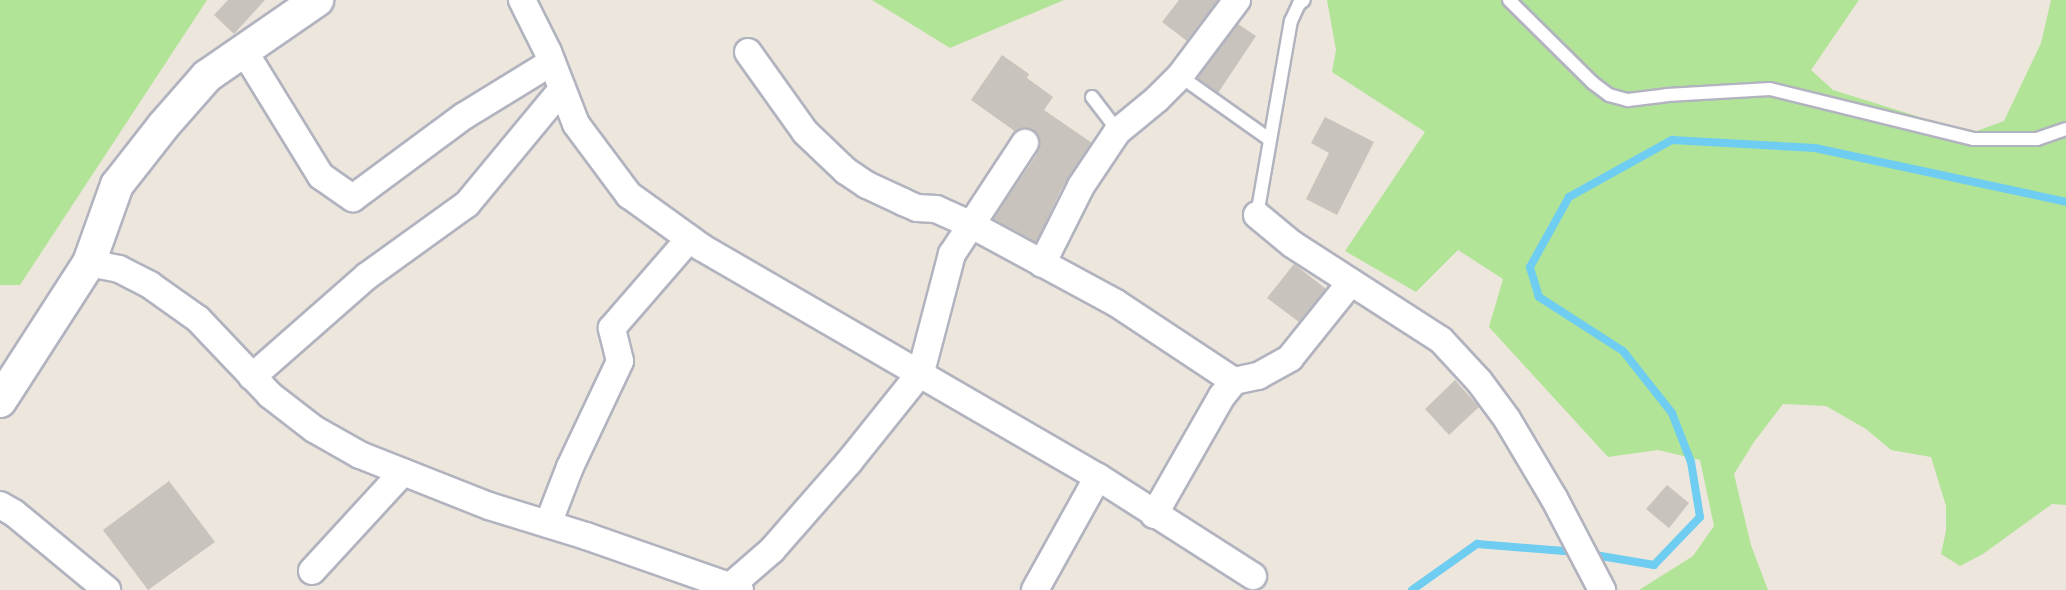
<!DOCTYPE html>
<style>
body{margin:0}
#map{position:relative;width:2066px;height:590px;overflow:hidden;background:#ede6dd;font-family:"Titillium Web",sans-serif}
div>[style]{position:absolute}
.green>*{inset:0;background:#b2e498}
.stream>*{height:8px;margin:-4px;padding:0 4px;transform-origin:4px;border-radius:4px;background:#6ecdf1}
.building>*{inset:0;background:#c8c3bc}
.roads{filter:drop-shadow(2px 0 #b1b3bf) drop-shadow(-2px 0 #b1b3bf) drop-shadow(0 2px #b1b3bf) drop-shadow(0 -2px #b1b3bf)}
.service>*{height:12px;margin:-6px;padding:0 6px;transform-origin:6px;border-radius:6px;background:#fff}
.minor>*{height:26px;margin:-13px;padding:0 13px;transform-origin:13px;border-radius:13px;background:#fff}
.tertiary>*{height:32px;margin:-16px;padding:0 16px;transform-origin:16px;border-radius:16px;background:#fff}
span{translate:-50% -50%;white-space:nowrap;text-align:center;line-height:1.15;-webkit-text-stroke:4.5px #fff;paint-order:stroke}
</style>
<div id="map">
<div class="green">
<div style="clip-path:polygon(0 0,207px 0,20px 285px,0 285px)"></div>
<div style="clip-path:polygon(872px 0,1064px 0,950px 48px)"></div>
<div style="clip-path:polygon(1327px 0,1859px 0,1811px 70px,1833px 90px,1971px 133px,2004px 121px,2041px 43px,2051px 0,2066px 0,2066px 505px,2052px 504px,1983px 554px,1960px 566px,1941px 554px,1946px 531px,1946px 506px,1931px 457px,1891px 450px,1866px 429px,1826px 406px,1783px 404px,1754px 442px,1734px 474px,1751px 545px,1768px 590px,1639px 590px,1693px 556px,1714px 526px,1700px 460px,1658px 450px,1608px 457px,1489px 327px,1503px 279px,1458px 250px,1416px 292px,1345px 251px,1425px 132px,1332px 72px,1336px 50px)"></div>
</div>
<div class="stream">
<div style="left:1589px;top:554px;width:66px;rotate:9.6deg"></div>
<div style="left:1654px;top:565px;width:66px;rotate:-46.2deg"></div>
<div style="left:1700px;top:517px;width:56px;rotate:-99.3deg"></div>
<div style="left:1691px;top:462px;width:53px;rotate:-111.2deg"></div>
<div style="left:1672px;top:413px;width:79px;rotate:-128.3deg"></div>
<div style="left:1623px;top:351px;width:100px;rotate:-147.3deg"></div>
<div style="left:1539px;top:297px;width:31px;rotate:-107deg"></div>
<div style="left:1530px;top:267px;width:80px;rotate:-60.9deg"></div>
<div style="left:1569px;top:197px;width:118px;rotate:-29deg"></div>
<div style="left:1672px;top:140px;width:143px;rotate:3.2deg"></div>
<div style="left:1815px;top:148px;width:257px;rotate:12.1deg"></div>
<div style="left:1412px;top:590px;width:80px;rotate:-35.3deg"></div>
<div style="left:1477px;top:544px;width:100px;rotate:4.6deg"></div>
</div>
<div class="building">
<div style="clip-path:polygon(228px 0,265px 0,234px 34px,214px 15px)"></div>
<div style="clip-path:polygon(1179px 0,1218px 0,1187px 41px,1162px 22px)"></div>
<div style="clip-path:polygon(1238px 24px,1256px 36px,1218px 93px,1197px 78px)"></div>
<div style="clip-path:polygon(1002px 55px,1029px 74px,1027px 78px,1053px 97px,1044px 110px,1092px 143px,1061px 190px,1036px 243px,993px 219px,1035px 157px,1039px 149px,1039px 137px,1026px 128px,1016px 132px,971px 100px)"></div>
<div style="clip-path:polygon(1325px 117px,1374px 142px,1337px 215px,1306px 199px,1329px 153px,1311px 143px)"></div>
<div style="clip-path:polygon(1294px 264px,1326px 289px,1299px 322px,1267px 298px)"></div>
<div style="clip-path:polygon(1455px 380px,1479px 407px,1449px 435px,1425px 409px)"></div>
<div style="clip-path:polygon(169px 481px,215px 542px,148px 590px,103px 530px)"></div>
<div style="clip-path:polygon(1667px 485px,1689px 503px,1669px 528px,1646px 509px)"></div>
</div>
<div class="roads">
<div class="service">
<div style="left:1509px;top:0;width:118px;rotate:44.7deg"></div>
<div style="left:1593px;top:83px;width:20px;rotate:37deg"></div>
<div style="left:1609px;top:95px;width:20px;rotate:15deg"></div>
<div style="left:1628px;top:100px;width:39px;rotate:-7deg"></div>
<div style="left:1667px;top:95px;width:103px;rotate:-3.3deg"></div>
<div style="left:1770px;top:89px;width:209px;rotate:13.8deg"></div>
<div style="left:1973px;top:139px;width:64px"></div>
<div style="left:2037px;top:139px;width:31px;rotate:-19deg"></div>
<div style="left:1180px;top:76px;width:109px;rotate:35.3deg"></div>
<div style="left:1092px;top:97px;width:43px;rotate:52.6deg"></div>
<div style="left:1257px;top:215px;width:197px;rotate:-80.1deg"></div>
<div style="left:1291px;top:21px;width:19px;rotate:-65deg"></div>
<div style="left:1299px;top:4px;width:6px;rotate:-39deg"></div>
</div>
<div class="minor">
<div style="left:522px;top:0;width:58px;rotate:63.4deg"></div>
<div style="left:548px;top:52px;width:77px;rotate:68.7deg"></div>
<div style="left:576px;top:124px;width:89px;rotate:53.3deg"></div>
<div style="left:629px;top:195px;width:89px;rotate:35.8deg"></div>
<div style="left:701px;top:247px;width:459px;rotate:30.1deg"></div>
<div style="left:1098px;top:477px;width:184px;rotate:32.6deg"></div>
<div style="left:244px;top:51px;width:147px;rotate:58.4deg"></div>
<div style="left:321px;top:176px;width:39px;rotate:35deg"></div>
<div style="left:353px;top:198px;width:138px;rotate:-36.5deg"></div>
<div style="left:464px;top:116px;width:103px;rotate:-31.5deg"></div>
<div style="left:748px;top:52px;width:98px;rotate:54.5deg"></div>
<div style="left:805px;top:132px;width:57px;rotate:43.6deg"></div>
<div style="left:846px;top:171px;width:25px;rotate:34deg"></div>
<div style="left:867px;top:185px;width:40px;rotate:25deg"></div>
<div style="left:903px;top:202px;width:15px;rotate:23deg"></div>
<div style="left:917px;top:208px;width:19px;rotate:3deg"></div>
<div style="left:936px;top:209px;width:37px;rotate:24deg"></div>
<div style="left:970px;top:224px;width:166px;rotate:28.4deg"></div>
<div style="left:1116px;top:303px;width:141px;rotate:33.5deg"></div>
<div style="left:1257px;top:215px;width:45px;rotate:39.6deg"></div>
<div style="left:1292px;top:244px;width:177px;rotate:32.8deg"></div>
<div style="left:1441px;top:340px;width:56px;rotate:47.2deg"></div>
<div style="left:1479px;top:381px;width:47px;rotate:53.6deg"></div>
<div style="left:1507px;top:419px;width:92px;rotate:59.3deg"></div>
<div style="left:1554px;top:498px;width:104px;rotate:62.4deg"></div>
<div style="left:89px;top:263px;width:31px;rotate:11deg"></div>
<div style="left:119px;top:269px;width:35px;rotate:27deg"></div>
<div style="left:150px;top:285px;width:59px;rotate:35.3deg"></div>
<div style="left:198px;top:319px;width:105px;rotate:46.5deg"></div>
<div style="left:270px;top:395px;width:56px;rotate:37.7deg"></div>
<div style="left:314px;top:429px;width:53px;rotate:29.5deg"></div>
<div style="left:360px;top:455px;width:139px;rotate:21.6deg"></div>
<div style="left:489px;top:506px;width:102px;rotate:17.2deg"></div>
<div style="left:586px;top:536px;width:163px;rotate:19.3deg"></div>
<div style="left:1042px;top:264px;width:87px;rotate:-63.4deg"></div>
<div style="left:1081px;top:186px;width:65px;rotate:-56.3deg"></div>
<div style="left:1117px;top:132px;width:52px;rotate:-39.5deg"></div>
<div style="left:1157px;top:99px;width:33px;rotate:-45deg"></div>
<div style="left:1180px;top:76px;width:95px;rotate:-53.1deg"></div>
<div style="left:252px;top:377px;width:153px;rotate:-41.3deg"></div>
<div style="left:367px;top:276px;width:123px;rotate:-35.8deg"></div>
<div style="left:467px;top:204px;width:149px;rotate:-50.4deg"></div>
<div style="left:0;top:505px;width:16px;rotate:30deg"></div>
<div style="left:14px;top:513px;width:121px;rotate:39.6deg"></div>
<div style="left:1154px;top:515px;width:137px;rotate:-60.3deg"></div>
<div style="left:1222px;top:396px;width:19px;rotate:-51deg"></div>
<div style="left:1234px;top:381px;width:25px;rotate:-12deg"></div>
<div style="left:1258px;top:376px;width:37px;rotate:-29deg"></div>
<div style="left:1290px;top:358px;width:97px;rotate:-51.2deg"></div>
<div style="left:548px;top:524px;width:61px;rotate:-68.9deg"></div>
<div style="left:570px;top:467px;width:117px;rotate:-64.7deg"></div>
<div style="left:620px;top:361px;width:34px;rotate:-104deg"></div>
<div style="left:612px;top:328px;width:118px;rotate:-49.1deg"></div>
<div style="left:312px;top:571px;width:134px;rotate:-47.4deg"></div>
<div style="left:726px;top:590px;width:61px;rotate:-41deg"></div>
<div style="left:772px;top:550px;width:117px;rotate:-48.8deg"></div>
<div style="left:849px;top:462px;width:115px;rotate:-51.3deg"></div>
<div style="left:921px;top:372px;width:122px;rotate:-75.3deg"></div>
<div style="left:952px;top:254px;width:133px;rotate:-56.7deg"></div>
<div style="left:1035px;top:590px;width:129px;rotate:-60.9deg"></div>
</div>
<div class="tertiary">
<div style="left:0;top:401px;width:164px;rotate:-57.2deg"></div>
<div style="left:89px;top:263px;width:83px;rotate:-70.3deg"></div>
<div style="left:117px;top:185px;width:76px;rotate:-51.9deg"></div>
<div style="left:164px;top:125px;width:65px;rotate:-48.7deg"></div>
<div style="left:207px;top:76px;width:134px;rotate:-34.6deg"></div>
</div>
</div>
</div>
